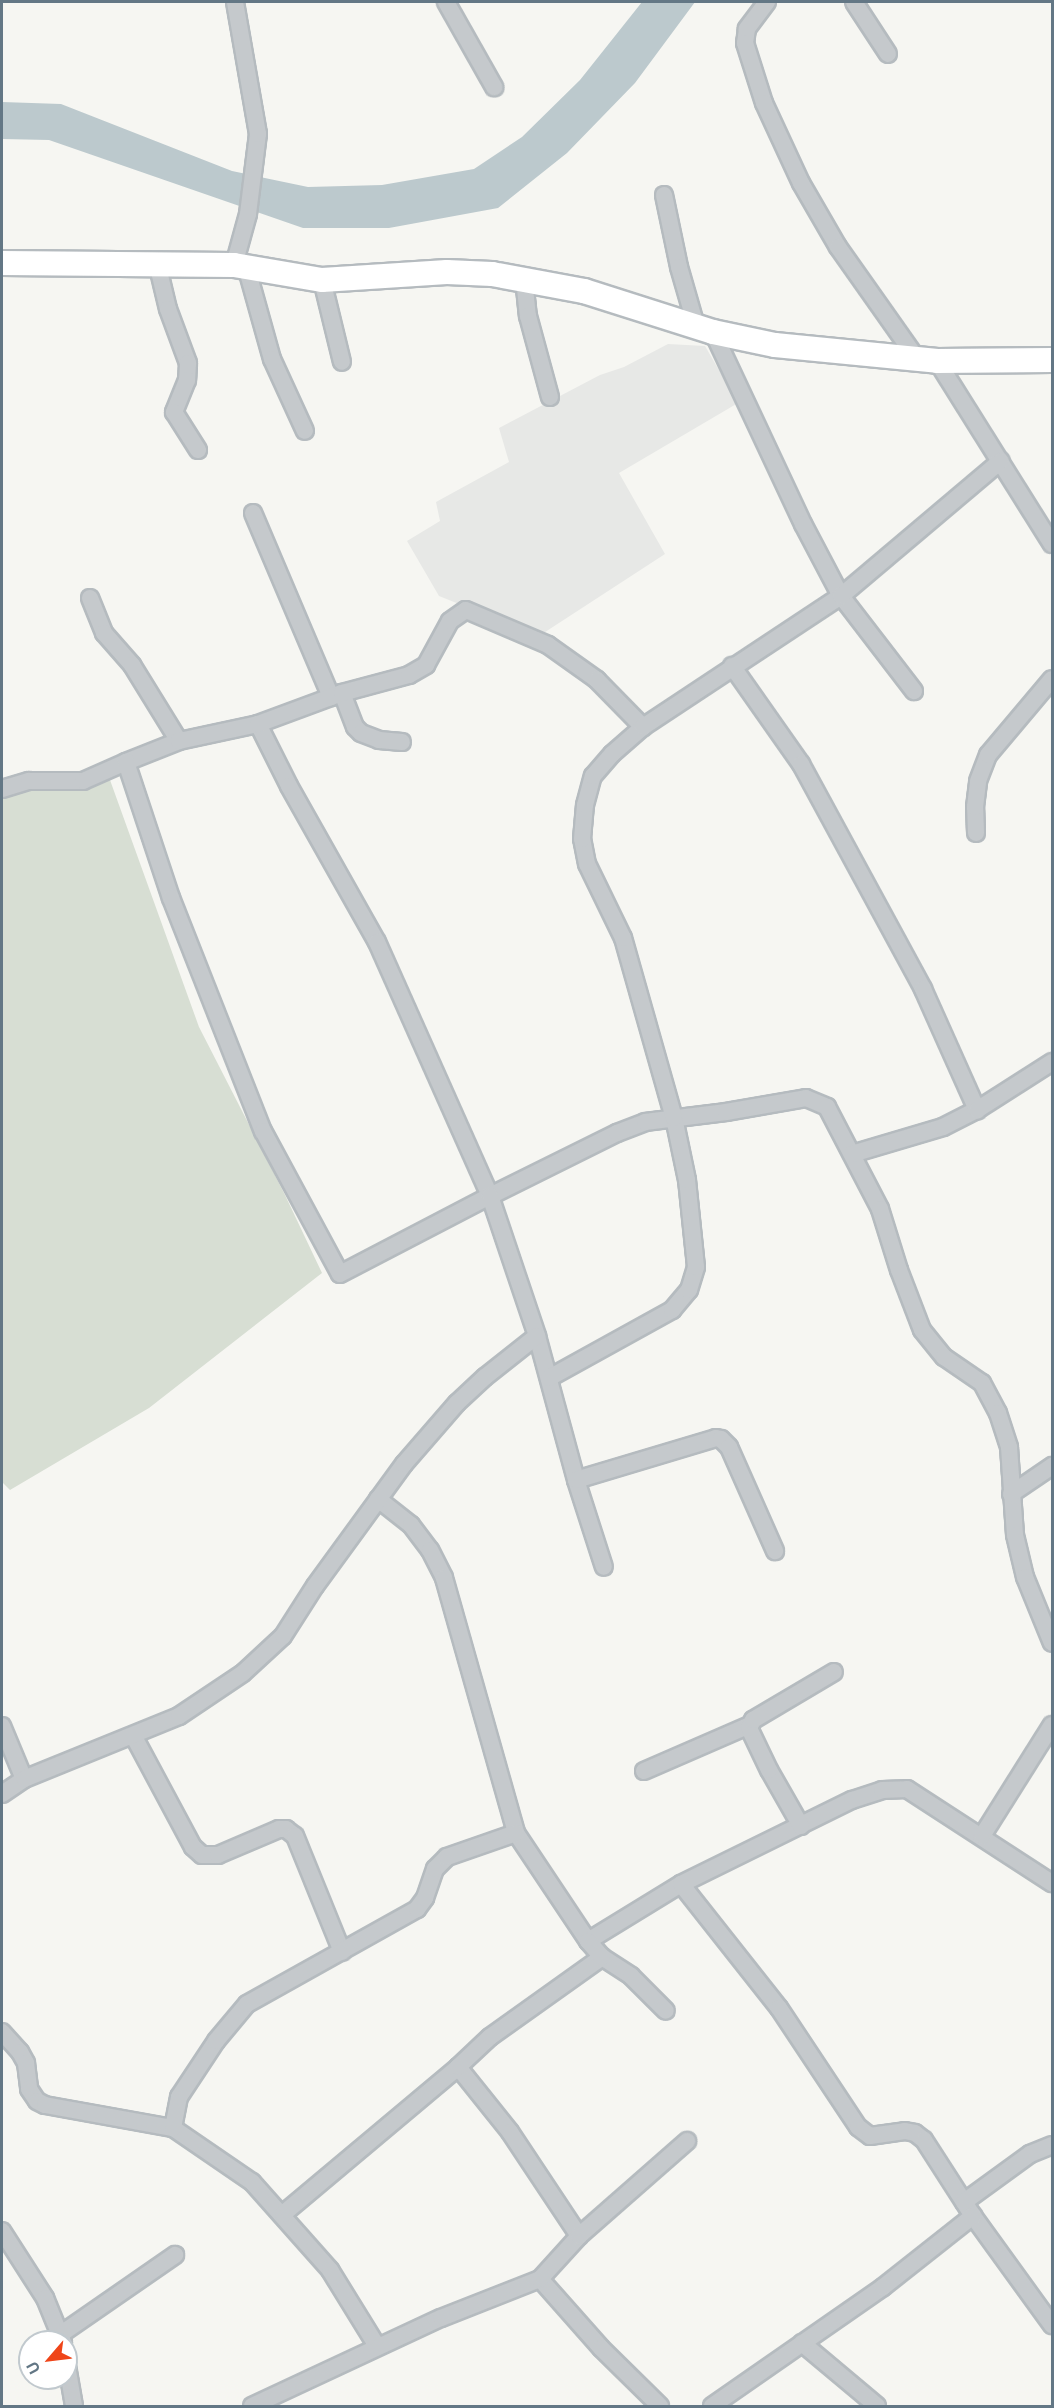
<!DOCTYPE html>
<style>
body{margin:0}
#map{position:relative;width:1054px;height:2408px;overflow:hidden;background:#f6f6f2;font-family:"DM Sans",sans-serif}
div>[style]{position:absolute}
.built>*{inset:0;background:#e7e8e6}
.green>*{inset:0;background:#d7ded3}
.water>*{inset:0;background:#bcc9cd}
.roads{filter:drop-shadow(2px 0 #b5bbbf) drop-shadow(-2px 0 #b5bbbf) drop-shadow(0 2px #b5bbbf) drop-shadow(0 -2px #b5bbbf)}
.street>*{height:16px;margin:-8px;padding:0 8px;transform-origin:8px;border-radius:8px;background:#c5c9cc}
.secondary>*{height:24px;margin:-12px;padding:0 12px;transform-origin:12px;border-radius:12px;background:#fff}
span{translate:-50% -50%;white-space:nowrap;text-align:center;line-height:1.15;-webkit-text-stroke:6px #fff;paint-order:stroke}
.frame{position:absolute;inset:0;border:3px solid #637785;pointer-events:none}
.north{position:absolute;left:18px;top:2330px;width:60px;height:60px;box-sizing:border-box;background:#fff;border:2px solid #c1c9ce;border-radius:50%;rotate:242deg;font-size:16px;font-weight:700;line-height:24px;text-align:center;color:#637785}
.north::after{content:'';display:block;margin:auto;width:21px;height:27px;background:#ef4519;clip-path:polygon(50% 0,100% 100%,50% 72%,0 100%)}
</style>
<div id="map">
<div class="built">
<div style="clip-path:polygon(668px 344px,705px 346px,738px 403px,619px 473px,665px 554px,539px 636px,439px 596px,407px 541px,440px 521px,436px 502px,509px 462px,499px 428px,600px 375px,624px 367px)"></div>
</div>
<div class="green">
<div style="clip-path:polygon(110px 780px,199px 1027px,285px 1195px,322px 1273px,149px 1408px,10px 1490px,2px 1482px,2px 798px,15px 788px,59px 790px)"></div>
</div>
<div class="water">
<div style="clip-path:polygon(642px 2px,695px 2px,635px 83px,567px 153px,498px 208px,389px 228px,303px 228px,49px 140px,2px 139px,2px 102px,61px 104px,232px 171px,308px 187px,382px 185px,474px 169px,522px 137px,580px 80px)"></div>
</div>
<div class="roads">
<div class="street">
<div style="left:446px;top:2px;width:98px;rotate:60.5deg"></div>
<div style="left:767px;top:2px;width:34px;rotate:127deg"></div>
<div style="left:747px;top:29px;width:14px;rotate:98deg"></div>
<div style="left:745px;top:43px;width:63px;rotate:72.4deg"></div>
<div style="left:764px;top:103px;width:88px;rotate:65.2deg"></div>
<div style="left:801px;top:183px;width:74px;rotate:60deg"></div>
<div style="left:838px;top:247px;width:137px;rotate:54.8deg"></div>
<div style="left:854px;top:2px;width:62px;rotate:56.8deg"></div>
<div style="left:664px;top:195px;width:74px;rotate:78.2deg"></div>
<div style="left:679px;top:267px;width:61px;rotate:73.9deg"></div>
<div style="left:157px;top:263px;width:47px;rotate:76.6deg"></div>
<div style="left:168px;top:309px;width:58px;rotate:69.7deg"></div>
<div style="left:188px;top:363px;width:17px;rotate:93deg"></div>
<div style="left:187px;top:380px;width:35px;rotate:112deg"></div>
<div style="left:174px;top:412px;width:45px;rotate:57.7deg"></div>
<div style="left:234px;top:265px;width:53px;rotate:-74.6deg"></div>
<div style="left:248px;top:214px;width:81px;rotate:-82.9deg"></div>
<div style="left:258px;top:134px;width:134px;rotate:-99.9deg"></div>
<div style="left:246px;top:266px;width:97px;rotate:74.4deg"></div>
<div style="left:272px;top:359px;width:79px;rotate:65.4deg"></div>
<div style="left:524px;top:279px;width:37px;rotate:84deg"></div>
<div style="left:528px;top:316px;width:84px;rotate:74.8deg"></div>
<div style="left:322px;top:280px;width:84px;rotate:76.3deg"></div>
<div style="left:713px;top:332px;width:212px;rotate:64.9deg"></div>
<div style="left:803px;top:524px;width:81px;rotate:62.2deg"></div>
<div style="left:841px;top:596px;width:120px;rotate:52.5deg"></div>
<div style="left:937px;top:361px;width:216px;rotate:57.9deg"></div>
<div style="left:253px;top:513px;width:200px;rotate:67deg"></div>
<div style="left:90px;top:598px;width:38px;rotate:68deg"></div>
<div style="left:104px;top:633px;width:43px;rotate:48.8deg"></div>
<div style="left:132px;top:665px;width:89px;rotate:58.3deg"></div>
<div style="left:732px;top:666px;width:120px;rotate:54.9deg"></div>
<div style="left:801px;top:764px;width:256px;rotate:61.5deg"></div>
<div style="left:923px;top:989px;width:133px;rotate:65.9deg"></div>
<div style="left:342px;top:693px;width:36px;rotate:69deg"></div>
<div style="left:355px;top:727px;width:8px;rotate:45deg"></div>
<div style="left:361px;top:733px;width:19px;rotate:21deg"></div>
<div style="left:379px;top:740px;width:23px;rotate:5deg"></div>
<div style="left:258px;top:724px;width:69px;rotate:63.4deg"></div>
<div style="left:289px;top:786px;width:179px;rotate:60.6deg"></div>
<div style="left:377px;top:942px;width:278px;rotate:66deg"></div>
<div style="left:490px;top:1196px;width:142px;rotate:-26.4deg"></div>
<div style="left:617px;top:1133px;width:30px;rotate:-21deg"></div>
<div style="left:645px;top:1122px;width:82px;rotate:-7deg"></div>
<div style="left:726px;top:1112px;width:81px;rotate:-9.9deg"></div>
<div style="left:806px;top:1098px;width:23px;rotate:23deg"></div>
<div style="left:827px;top:1107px;width:115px;rotate:62.5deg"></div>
<div style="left:880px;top:1209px;width:64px;rotate:72.7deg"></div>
<div style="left:899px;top:1270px;width:64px;rotate:69deg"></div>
<div style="left:922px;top:1330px;width:35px;rotate:51deg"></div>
<div style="left:944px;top:1357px;width:46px;rotate:34.4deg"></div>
<div style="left:982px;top:1383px;width:34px;rotate:62deg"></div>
<div style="left:998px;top:1413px;width:36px;rotate:72deg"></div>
<div style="left:1009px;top:1447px;width:88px;rotate:86.1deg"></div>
<div style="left:1015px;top:1535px;width:43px;rotate:76.6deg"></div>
<div style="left:1025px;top:1577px;width:71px;rotate:67.8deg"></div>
<div style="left:126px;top:762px;width:57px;rotate:-21.6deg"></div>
<div style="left:179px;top:741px;width:81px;rotate:-12.1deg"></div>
<div style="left:258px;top:724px;width:90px;rotate:-20.3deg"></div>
<div style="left:342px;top:693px;width:69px;rotate:-15deg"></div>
<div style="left:409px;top:675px;width:20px;rotate:-30deg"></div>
<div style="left:426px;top:665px;width:50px;rotate:-61.4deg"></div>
<div style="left:450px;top:621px;width:19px;rotate:-35deg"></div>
<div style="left:466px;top:610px;width:89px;rotate:23.1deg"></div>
<div style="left:548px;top:645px;width:60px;rotate:35.5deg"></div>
<div style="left:597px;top:680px;width:66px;rotate:45.6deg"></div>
<div style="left:2px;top:789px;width:28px;rotate:-17deg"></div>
<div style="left:29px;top:781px;width:54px"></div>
<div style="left:83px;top:781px;width:47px;rotate:-23.8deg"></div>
<div style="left:126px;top:762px;width:143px;rotate:71.7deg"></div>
<div style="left:171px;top:898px;width:251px;rotate:68.5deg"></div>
<div style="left:263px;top:1131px;width:162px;rotate:61.7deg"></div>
<div style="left:340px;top:1274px;width:169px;rotate:-27.5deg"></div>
<div style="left:490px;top:1196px;width:148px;rotate:71.4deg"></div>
<div style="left:537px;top:1336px;width:149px;rotate:74.8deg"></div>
<div style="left:576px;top:1480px;width:91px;rotate:72.2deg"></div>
<div style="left:976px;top:833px;width:26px;rotate:-92deg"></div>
<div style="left:975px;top:807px;width:26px;rotate:-83deg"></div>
<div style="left:978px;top:781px;width:28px;rotate:-69deg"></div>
<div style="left:988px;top:755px;width:99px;rotate:-49.9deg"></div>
<div style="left:852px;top:1154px;width:95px;rotate:-16.5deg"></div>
<div style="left:943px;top:1127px;width:38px;rotate:-27deg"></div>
<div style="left:977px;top:1110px;width:89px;rotate:-32.6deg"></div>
<div style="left:549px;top:1378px;width:141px;rotate:-28.9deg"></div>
<div style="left:672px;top:1310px;width:26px;rotate:-50deg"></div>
<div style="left:689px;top:1290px;width:24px;rotate:-73deg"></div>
<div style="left:696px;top:1267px;width:87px;rotate:-95.9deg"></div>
<div style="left:687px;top:1180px;width:63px;rotate:-101.8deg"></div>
<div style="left:674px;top:1118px;width:187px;rotate:-105.8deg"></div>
<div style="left:623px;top:938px;width:82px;rotate:-115.9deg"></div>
<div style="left:587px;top:864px;width:25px;rotate:-101deg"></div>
<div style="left:582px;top:839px;width:34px;rotate:-85deg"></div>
<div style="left:585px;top:805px;width:30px;rotate:-75deg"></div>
<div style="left:593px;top:776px;width:29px;rotate:-49deg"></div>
<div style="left:612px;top:754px;width:41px;rotate:-41.1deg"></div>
<div style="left:643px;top:727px;width:237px;rotate:-33.5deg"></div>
<div style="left:841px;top:596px;width:209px;rotate:-40.2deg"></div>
<div style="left:576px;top:1480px;width:146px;rotate:-16.7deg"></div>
<div style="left:716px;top:1438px;width:5px;rotate:11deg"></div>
<div style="left:721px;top:1439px;width:11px;rotate:45deg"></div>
<div style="left:729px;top:1447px;width:114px;rotate:66.1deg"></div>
<div style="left:1011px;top:1494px;width:50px;rotate:-34.3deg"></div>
<div style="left:378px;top:1499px;width:42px;rotate:38.2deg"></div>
<div style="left:411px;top:1525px;width:31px;rotate:53deg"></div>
<div style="left:430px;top:1550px;width:31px;rotate:63deg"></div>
<div style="left:444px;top:1578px;width:265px;rotate:74.2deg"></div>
<div style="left:516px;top:1833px;width:130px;rotate:56.3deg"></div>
<div style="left:588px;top:1941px;width:109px;rotate:-31.5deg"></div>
<div style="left:681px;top:1884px;width:191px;rotate:-26.2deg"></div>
<div style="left:852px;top:1800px;width:32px;rotate:-18deg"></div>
<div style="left:882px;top:1790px;width:25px;rotate:-2deg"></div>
<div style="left:907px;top:1789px;width:173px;rotate:33deg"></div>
<div style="left:2px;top:1726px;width:57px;rotate:67.5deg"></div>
<div style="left:134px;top:1737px;width:125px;rotate:61.8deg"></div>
<div style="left:193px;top:1847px;width:12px;rotate:42deg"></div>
<div style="left:202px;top:1855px;width:16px"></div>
<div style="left:218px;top:1855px;width:66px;rotate:-23.1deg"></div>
<div style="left:279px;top:1829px;width:7px"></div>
<div style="left:286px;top:1829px;width:11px;rotate:38deg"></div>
<div style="left:295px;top:1836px;width:125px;rotate:67.9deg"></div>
<div style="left:644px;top:1771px;width:116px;rotate:-23.5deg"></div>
<div style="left:2px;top:1794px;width:27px;rotate:-34deg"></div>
<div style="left:24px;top:1779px;width:167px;rotate:-22.1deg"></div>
<div style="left:179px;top:1716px;width:77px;rotate:-33.9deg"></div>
<div style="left:243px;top:1673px;width:54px;rotate:-42.8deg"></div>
<div style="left:283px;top:1636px;width:59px;rotate:-57.4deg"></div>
<div style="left:315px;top:1586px;width:151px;rotate:-53.9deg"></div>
<div style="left:404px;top:1464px;width:81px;rotate:-49deg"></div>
<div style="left:457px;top:1403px;width:38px;rotate:-43deg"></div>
<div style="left:485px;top:1377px;width:66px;rotate:-38.3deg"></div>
<div style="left:801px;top:1826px;width:64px;rotate:-119.7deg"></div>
<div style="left:769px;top:1770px;width:47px;rotate:-115.5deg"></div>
<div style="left:749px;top:1728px;width:9px;rotate:-63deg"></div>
<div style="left:753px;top:1720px;width:94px;rotate:-30.7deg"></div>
<div style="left:982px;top:1836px;width:131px;rotate:-57.8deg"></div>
<div style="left:681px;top:1884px;width:158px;rotate:51.7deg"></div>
<div style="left:779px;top:2008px;width:143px;rotate:56.4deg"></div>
<div style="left:858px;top:2127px;width:15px;rotate:37deg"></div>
<div style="left:870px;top:2136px;width:35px;rotate:-8deg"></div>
<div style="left:905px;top:2131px;width:10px;rotate:11deg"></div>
<div style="left:915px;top:2133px;width:11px;rotate:38deg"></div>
<div style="left:924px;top:2140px;width:90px;rotate:57.2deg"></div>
<div style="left:973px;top:2216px;width:135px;rotate:54.1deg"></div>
<div style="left:602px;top:1957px;width:35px;rotate:33deg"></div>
<div style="left:631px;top:1976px;width:49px;rotate:45deg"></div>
<div style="left:2px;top:2032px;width:27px;rotate:48deg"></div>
<div style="left:20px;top:2052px;width:13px;rotate:61deg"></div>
<div style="left:26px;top:2063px;width:26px;rotate:83deg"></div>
<div style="left:29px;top:2089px;width:14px;rotate:56deg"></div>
<div style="left:37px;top:2101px;width:9px;rotate:27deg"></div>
<div style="left:45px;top:2105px;width:130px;rotate:10.2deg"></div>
<div style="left:173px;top:2128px;width:96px;rotate:34.4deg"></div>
<div style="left:252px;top:2182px;width:118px;rotate:48.4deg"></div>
<div style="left:330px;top:2270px;width:89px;rotate:58.3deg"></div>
<div style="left:458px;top:2067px;width:83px;rotate:51.3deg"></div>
<div style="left:510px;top:2132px;width:125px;rotate:56.4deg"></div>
<div style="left:173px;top:2128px;width:32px;rotate:-79deg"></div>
<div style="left:179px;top:2097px;width:67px;rotate:-56.5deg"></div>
<div style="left:216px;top:2041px;width:48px;rotate:-50deg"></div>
<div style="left:247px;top:2004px;width:195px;rotate:-29.2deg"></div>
<div style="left:417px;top:1909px;width:14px;rotate:-54deg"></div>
<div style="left:425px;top:1898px;width:31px;rotate:-71deg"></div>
<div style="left:435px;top:1869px;width:17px;rotate:-45deg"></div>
<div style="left:447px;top:1857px;width:73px;rotate:-19.2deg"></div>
<div style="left:964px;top:2202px;width:82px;rotate:-36deg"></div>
<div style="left:1030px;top:2154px;width:24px;rotate:-22deg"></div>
<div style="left:283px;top:2214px;width:229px;rotate:-40deg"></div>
<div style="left:458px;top:2067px;width:44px;rotate:-43.2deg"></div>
<div style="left:490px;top:2037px;width:138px;rotate:-35.5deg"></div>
<div style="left:602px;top:1957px;width:21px;rotate:-131deg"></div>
<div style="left:2px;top:2231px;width:80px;rotate:57.3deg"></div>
<div style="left:45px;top:2298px;width:48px;rotate:67.8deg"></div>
<div style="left:540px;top:2279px;width:92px;rotate:48.5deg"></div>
<div style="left:601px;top:2348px;width:83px;rotate:44.5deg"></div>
<div style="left:61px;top:2334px;width:139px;rotate:-34.7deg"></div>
<div style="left:802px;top:2343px;width:98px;rotate:40deg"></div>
<div style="left:66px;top:2360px;width:47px;rotate:80.1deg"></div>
<div style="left:252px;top:2406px;width:208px;rotate:-25deg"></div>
<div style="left:441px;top:2318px;width:106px;rotate:-21.5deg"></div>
<div style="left:540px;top:2279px;width:58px;rotate:-47.8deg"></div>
<div style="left:579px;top:2236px;width:144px;rotate:-41.3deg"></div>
<div style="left:712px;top:2406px;width:208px;rotate:-34.8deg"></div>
<div style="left:883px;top:2287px;width:115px;rotate:-38.3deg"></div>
</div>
<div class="secondary">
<div style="left:2px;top:263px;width:232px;rotate:0.5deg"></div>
<div style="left:234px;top:265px;width:89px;rotate:9.7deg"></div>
<div style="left:322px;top:280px;width:125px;rotate:-3.7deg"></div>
<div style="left:447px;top:272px;width:45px;rotate:2.5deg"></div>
<div style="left:492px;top:274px;width:94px;rotate:10.5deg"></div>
<div style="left:584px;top:291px;width:135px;rotate:17.6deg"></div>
<div style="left:713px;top:332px;width:63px;rotate:11.8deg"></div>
<div style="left:775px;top:345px;width:163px;rotate:5.6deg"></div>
<div style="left:937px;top:361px;width:115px;rotate:-0.5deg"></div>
</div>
</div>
<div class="frame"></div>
<div class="north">U</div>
</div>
